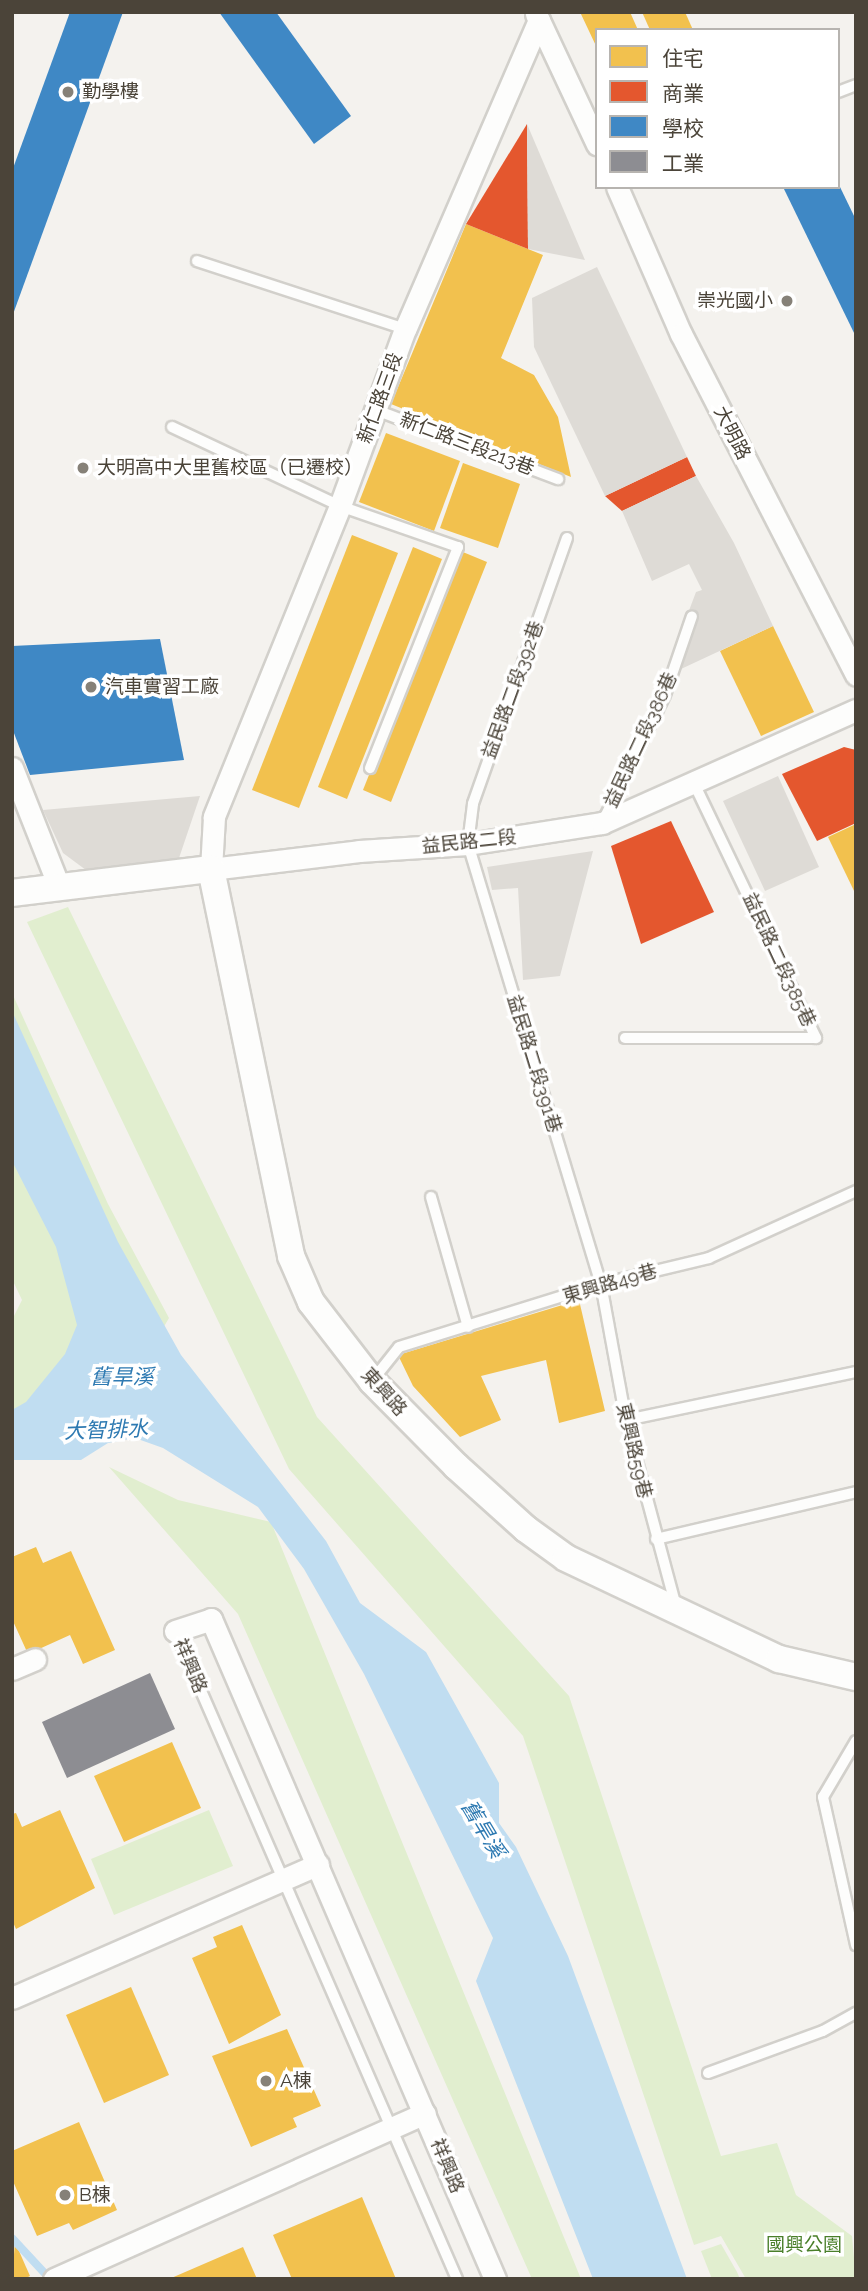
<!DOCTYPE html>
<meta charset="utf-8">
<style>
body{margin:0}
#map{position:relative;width:868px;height:2291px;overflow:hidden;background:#f4f2ee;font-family:Raleway,"Noto Sans TC",sans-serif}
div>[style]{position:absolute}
.green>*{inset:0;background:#e1eecf}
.water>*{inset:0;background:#c0ddf1}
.homes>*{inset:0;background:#f2c14e}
.shops>*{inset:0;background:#e4572e}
.schools>*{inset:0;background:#3f88c5}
.industry>*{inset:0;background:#8d8d92}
.stream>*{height:8px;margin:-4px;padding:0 4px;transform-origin:4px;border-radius:4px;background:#c0ddf1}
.building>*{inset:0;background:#dedbd6}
.roads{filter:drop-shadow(2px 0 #d2d0cb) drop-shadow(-2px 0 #d2d0cb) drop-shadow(0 2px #d2d0cb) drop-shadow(0 -2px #d2d0cb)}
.service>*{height:10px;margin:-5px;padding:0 5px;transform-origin:5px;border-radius:5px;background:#fdfdfc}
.minor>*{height:21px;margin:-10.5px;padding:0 10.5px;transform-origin:10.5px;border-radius:10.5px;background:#fdfdfc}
.tertiary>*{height:26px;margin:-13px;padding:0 13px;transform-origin:13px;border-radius:13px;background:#fdfdfc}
.dots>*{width:19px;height:19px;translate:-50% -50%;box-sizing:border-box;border:4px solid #fff;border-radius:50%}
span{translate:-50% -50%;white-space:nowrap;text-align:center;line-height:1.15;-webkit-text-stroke:7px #fff;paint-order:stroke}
.poi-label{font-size:19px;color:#4b4439}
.left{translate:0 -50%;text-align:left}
.right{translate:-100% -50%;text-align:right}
.street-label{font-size:19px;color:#4b4439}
.park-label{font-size:19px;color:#4a7f2a}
.water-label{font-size:21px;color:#2e7ab2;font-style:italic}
.frame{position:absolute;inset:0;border:14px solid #4b4439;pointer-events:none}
.legend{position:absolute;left:595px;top:28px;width:245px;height:161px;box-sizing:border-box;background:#fff;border:2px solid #b7b4b0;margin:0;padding:9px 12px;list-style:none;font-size:21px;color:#4b4439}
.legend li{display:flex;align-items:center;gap:14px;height:35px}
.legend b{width:35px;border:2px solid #b7b4b0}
</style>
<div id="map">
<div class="green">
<div style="clip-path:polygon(68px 907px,317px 1417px,569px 1696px,721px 2156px,777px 2143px,796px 2195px,852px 2236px,856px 2279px,746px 2279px,721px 2236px,694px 2245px,523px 1736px,289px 1469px,27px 922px)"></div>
<div style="clip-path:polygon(12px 993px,108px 1204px,169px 1318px,121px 1400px,12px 1414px,12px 1320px,22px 1300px,12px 1279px)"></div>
<div style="clip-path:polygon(109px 1467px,178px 1500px,271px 1522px,581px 2279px,532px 2279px,238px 1614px)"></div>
<div style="clip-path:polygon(209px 1810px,233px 1866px,114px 1915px,91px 1859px)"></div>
<div style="clip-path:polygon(721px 2244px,737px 2272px,740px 2279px,712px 2279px,701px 2251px)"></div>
</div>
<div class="water">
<div style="clip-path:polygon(12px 1011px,118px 1242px,181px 1355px,326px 1541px,360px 1603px,426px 1652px,499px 1783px,499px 1823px,516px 1847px,568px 1956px,687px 2279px,593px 2279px,476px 1981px,493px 1938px,364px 1674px,304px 1569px,258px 1507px,163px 1448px,135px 1438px,108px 1443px,81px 1460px,12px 1460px,12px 1410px,26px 1402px,65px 1354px,77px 1325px,56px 1247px,12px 1161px)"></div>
</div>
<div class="homes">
<div style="clip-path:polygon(580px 12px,630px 12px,638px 30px,597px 30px,597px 48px)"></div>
<div style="clip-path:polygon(642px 12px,685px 12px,693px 30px,650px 30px)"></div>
<div style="clip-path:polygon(466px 224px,543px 255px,501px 358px,534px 375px,558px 417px,571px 477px,391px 404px)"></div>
<div style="clip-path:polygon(386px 433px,460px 461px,434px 531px,359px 502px)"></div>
<div style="clip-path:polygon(463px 463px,520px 484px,498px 548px,440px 528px)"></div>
<div style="clip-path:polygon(352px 535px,398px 553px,299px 808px,252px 790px)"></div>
<div style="clip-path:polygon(413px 547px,442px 559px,347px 799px,318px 787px)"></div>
<div style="clip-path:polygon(458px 550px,487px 562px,391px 802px,363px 790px)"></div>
<div style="clip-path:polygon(773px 626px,814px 712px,761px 736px,720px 651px)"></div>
<div style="clip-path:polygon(856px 824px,856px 895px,828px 837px)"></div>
<div style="clip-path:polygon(579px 1300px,605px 1411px,559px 1423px,546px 1360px,481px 1376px,501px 1420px,460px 1437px,413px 1386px,398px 1355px)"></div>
<div style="clip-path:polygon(36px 1547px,43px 1563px,71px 1551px,115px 1650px,83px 1664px,70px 1635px,28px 1654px,12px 1619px,12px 1557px)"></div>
<div style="clip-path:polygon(172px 1742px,201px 1808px,124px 1842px,94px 1776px)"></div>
<div style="clip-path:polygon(60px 1810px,95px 1888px,16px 1929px,12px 1920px,12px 1814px,16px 1813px,22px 1827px)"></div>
<div style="clip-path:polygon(242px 1925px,281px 2015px,229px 2044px,192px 1958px,217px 1947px,213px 1937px)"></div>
<div style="clip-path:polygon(131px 1987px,169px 2075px,104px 2103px,66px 2015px)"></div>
<div style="clip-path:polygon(287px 2029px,321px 2106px,293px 2118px,297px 2127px,251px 2147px,212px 2056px)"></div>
<div style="clip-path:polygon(79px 2122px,117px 2210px,73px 2230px,69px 2223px,37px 2236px,12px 2179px,12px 2151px)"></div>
<div style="clip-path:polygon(362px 2197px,396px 2279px,292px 2279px,273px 2235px)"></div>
<div style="clip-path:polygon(15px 2242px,30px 2276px,24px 2279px,12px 2279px)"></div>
<div style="clip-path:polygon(243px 2247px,257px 2279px,169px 2279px)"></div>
</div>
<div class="shops">
<div style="clip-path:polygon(527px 124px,528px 249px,466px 224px)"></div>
<div style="clip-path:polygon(687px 457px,696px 476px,622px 511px,605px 496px)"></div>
<div style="clip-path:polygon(844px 747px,856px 750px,856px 823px,817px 841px,782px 774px)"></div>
<div style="clip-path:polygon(671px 821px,714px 912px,641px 944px,611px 846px)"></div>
</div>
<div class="schools">
<div style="clip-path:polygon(70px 12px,123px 12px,12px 317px,12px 171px)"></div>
<div style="clip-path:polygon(219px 12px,276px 12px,351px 116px,314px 144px)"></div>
<div style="clip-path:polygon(783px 187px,840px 187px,856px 220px,856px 337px)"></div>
<div style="clip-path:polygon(160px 639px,184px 760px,30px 775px,12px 728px,12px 646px)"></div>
</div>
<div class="industry">
<div style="clip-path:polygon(150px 1673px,175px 1729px,67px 1778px,42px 1722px)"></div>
</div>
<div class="stream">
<div style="left:12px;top:2238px;width:56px;rotate:47.2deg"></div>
</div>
<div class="building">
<div style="clip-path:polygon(527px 124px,585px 260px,528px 249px)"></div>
<div style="clip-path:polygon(597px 267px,687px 457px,605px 496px,534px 347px,532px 298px)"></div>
<div style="clip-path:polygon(696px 476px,734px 543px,773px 626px,681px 669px,673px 653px,696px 592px,702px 590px,689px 564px,652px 581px,622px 511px)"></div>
<div style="clip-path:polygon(778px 776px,819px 867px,765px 891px,723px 801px)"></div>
<div style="clip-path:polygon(200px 796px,178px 861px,90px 873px,63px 853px,43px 810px)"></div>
<div style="clip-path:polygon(593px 851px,560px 976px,523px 980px,518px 888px,492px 890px,487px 867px)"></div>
</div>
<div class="roads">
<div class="service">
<div style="left:838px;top:92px;width:19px;rotate:-21deg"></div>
<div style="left:197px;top:261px;width:219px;rotate:18.1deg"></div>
<div style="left:376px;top:410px;width:195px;rotate:20.8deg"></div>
<div style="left:172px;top:427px;width:186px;rotate:25.2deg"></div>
<div style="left:340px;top:506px;width:125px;rotate:19.2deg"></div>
<div style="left:458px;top:547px;width:238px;rotate:111.7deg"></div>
<div style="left:567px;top:538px;width:282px;rotate:109.5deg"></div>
<div style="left:473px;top:804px;width:40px;rotate:97.1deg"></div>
<div style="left:468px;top:844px;width:460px;rotate:73.2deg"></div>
<div style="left:601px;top:1284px;width:138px;rotate:79.6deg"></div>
<div style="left:626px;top:1420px;width:193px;rotate:75deg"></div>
<div style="left:603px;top:821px;width:140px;rotate:-63.8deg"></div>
<div style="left:665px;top:695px;width:83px;rotate:-71.1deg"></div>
<div style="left:625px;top:1038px;width:191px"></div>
<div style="left:816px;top:1038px;width:280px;rotate:-115.6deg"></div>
<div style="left:431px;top:1197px;width:135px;rotate:74.1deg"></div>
<div style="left:372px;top:1381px;width:43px;rotate:-51.5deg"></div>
<div style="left:399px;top:1347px;width:212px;rotate:-17.3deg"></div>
<div style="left:601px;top:1284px;width:111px;rotate:-13.5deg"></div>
<div style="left:709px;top:1258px;width:162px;rotate:-24.5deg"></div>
<div style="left:626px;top:1420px;width:235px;rotate:-11.8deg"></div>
<div style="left:656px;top:1539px;width:205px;rotate:-13.2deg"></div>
<div style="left:175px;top:1631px;width:707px;rotate:66.48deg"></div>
<div style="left:856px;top:1741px;width:65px;rotate:120.5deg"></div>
<div style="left:823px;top:1797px;width:152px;rotate:77.4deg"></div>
<div style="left:708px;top:2073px;width:122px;rotate:-20.1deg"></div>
<div style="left:823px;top:2031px;width:38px;rotate:-29deg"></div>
</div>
<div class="minor">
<div style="left:536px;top:14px;width:144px;rotate:64.9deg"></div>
<div style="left:539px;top:20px;width:337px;rotate:113.4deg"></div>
<div style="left:405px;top:329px;width:189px;rotate:110.2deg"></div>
<div style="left:340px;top:506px;width:336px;rotate:112.1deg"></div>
<div style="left:214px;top:817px;width:52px;rotate:93.3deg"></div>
<div style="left:211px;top:869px;width:149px;rotate:-6.9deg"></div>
<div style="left:359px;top:851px;width:109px;rotate:-3.7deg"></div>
<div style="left:468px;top:844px;width:136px;rotate:-8.9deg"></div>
<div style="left:602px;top:823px;width:278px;rotate:-24deg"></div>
<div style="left:617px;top:187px;width:160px;rotate:66.5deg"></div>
<div style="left:681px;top:334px;width:383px;rotate:62.8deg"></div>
<div style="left:12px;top:768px;width:125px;rotate:68.4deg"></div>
<div style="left:175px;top:1631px;width:38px;rotate:-18deg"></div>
<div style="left:211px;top:1619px;width:719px;rotate:66.72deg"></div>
<div style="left:12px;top:1669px;width:25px;rotate:-23deg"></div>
<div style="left:12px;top:1998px;width:334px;rotate:-23.6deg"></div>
<div style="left:54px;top:2279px;width:406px;rotate:-24.1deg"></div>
</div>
<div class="tertiary">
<div style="left:12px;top:893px;width:200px;rotate:-6.9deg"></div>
<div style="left:211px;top:869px;width:395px;rotate:78.3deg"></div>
<div style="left:291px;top:1256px;width:50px;rotate:66.5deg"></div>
<div style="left:311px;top:1302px;width:100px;rotate:52.3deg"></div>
<div style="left:372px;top:1381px;width:120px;rotate:45.3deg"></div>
<div style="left:456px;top:1466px;width:94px;rotate:42deg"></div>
<div style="left:526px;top:1529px;width:49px;rotate:35.9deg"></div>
<div style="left:566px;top:1558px;width:236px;rotate:25.4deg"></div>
<div style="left:779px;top:1659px;width:79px;rotate:13.2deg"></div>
</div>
</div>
<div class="dots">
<div style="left:68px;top:92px;background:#868178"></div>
<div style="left:787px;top:301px;background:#868178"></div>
<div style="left:83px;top:468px;background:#868178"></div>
<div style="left:91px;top:687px;background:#868178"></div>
<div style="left:266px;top:2081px;background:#868178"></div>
<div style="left:65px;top:2195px;background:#868178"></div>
</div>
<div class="poi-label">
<span class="left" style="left:82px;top:92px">勤學樓</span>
<span class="right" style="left:773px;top:301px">崇光國小</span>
<span class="left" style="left:97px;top:468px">大明高中大里舊校區（已遷校）</span>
<span class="left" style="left:105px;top:687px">汽車實習工廠</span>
<span class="left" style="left:280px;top:2081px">A棟</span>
<span class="left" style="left:79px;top:2195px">B棟</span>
</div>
<div class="street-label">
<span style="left:380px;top:398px;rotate:-70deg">新仁路三段</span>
<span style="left:732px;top:433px;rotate:63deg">大明路</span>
<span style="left:467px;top:444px;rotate:21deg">新仁路三段213巷</span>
<span style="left:513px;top:690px;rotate:-70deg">益民路二段392巷</span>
<span style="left:641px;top:740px;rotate:-65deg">益民路二段386巷</span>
<span style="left:469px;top:842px;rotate:-6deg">益民路二段</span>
<span style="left:779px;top:960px;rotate:65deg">益民路二段385巷</span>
<span style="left:534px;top:1064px;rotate:73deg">益民路二段391巷</span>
<span style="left:610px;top:1284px;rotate:-16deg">東興路49巷</span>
<span style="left:384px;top:1392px;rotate:48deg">東興路</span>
<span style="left:634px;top:1451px;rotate:77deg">東興路59巷</span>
<span style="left:190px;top:1666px;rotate:67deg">祥興路</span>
<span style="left:447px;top:2166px;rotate:67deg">祥興路</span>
</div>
<div class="park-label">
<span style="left:804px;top:2245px">國興公園</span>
</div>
<div class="water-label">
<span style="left:122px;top:1377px">舊旱溪</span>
<span style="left:106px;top:1430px;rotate:-2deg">大智排水</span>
<span style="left:483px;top:1829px;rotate:59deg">舊旱溪</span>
</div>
<div class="frame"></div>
<ul class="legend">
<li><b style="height:19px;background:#f2c14e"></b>住宅</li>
<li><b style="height:19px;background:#e4572e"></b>商業</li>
<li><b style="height:19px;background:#3f88c5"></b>學校</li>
<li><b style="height:19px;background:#8d8d92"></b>工業</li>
</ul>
</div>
